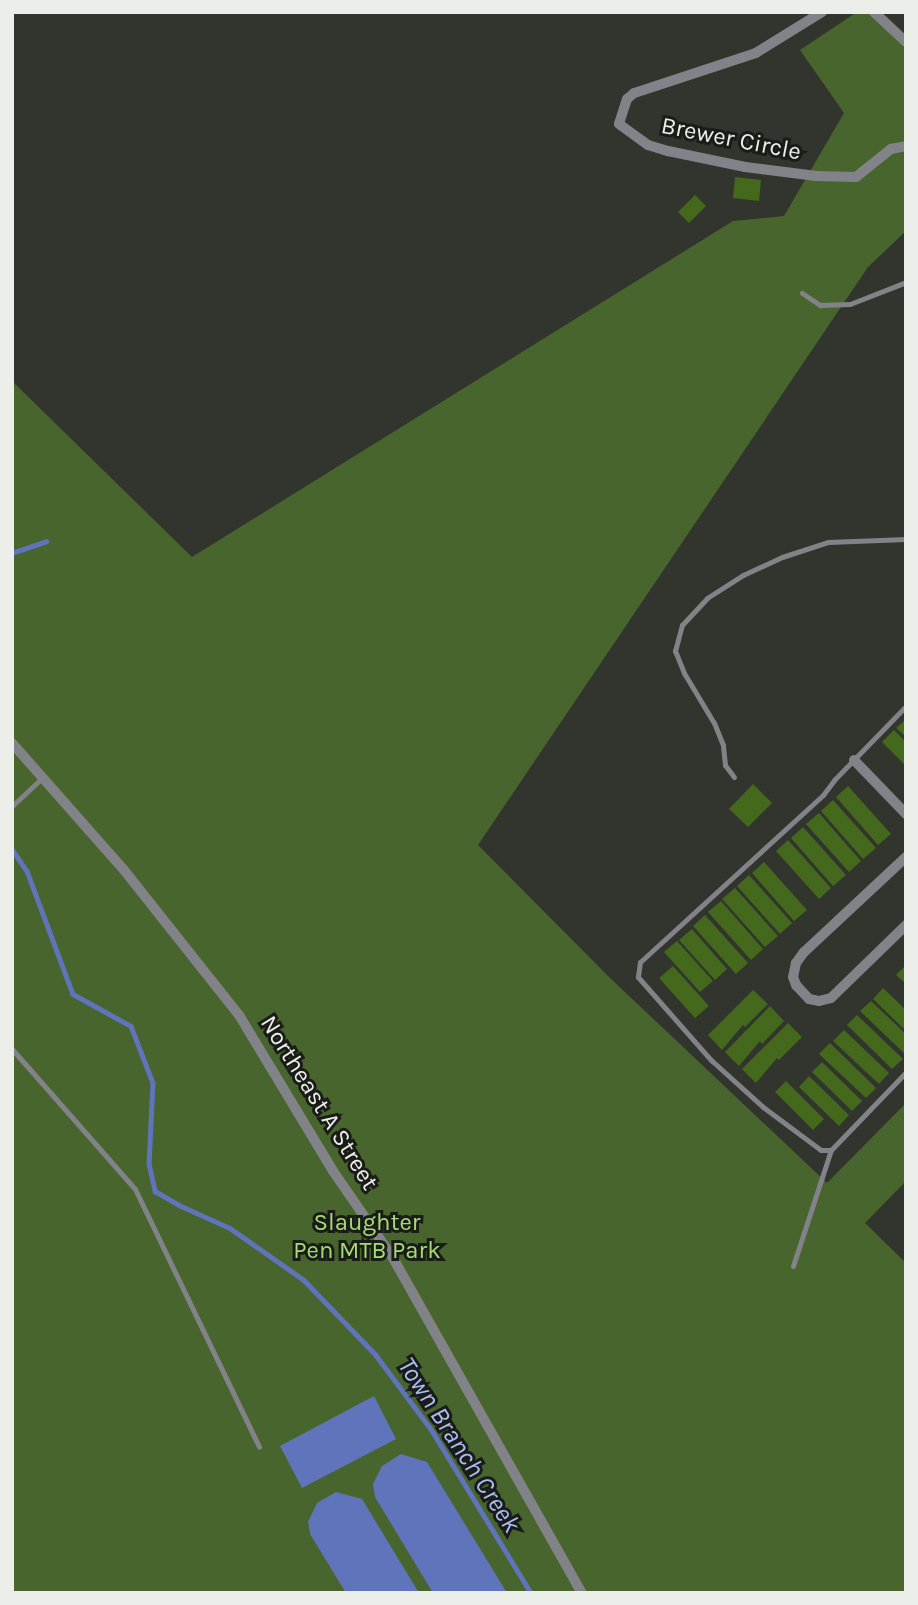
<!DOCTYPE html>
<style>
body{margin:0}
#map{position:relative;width:918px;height:1605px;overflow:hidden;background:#31352d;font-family:Karla,sans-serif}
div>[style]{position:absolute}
.green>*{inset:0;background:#49652e}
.water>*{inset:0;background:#6074bb}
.stream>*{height:4.5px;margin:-2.25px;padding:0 2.25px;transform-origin:2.25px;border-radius:2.25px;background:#6074bb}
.building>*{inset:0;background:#44681c}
.lane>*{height:5px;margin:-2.5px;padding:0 2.5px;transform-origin:2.5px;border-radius:2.5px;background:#828388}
.street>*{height:10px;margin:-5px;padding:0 5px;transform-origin:5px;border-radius:5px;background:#828388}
span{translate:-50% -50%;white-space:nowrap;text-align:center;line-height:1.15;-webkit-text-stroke:6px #1a1c18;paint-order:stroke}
.street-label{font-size:24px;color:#ecefe9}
.park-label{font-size:24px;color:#a6db77}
.water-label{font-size:26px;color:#aabdf7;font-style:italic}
.frame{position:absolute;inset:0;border:14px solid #ecefe9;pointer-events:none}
</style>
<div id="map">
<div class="green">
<div style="clip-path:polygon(857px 12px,880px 12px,906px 39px,906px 231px,868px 267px,478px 845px,610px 978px,827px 1183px,906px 1103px,906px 1181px,865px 1223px,906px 1263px,906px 1593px,12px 1593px,12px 381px,192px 557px,733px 221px,784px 216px,844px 113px,800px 50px)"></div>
</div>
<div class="water">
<div style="clip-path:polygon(374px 1396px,396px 1439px,302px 1488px,280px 1446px)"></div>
<div style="clip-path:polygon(401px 1454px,427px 1462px,507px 1593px,433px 1593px,375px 1497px,373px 1484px,382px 1466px)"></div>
<div style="clip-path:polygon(336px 1492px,362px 1499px,419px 1593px,346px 1593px,310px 1534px,308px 1522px,317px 1503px)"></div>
</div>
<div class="stream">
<div style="left:12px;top:553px;width:36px;rotate:-19deg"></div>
<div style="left:12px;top:849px;width:27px;rotate:56deg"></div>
<div style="left:27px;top:871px;width:131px;rotate:69.5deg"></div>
<div style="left:73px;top:994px;width:66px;rotate:28.9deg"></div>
<div style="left:131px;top:1026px;width:61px;rotate:68.9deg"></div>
<div style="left:153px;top:1083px;width:81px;rotate:92.8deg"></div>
<div style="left:149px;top:1164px;width:28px;rotate:77deg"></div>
<div style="left:155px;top:1191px;width:28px;rotate:30deg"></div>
<div style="left:179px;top:1205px;width:56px;rotate:24.3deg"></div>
<div style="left:230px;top:1228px;width:90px;rotate:35.1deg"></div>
<div style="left:304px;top:1280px;width:104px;rotate:46.2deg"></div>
<div style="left:376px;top:1355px;width:92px;rotate:53.4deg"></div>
<div style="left:431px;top:1429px;width:192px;rotate:58.6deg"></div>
</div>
<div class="building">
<div style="clip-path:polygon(735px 177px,761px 180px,759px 201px,733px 198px)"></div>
<div style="clip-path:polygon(695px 195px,706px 206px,689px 223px,678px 212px)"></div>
<div style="clip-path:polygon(906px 719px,906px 737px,896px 728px)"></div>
<div style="clip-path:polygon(894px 730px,906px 742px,906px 766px,882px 742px)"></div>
<div style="clip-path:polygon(753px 784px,772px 803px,748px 827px,729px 809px)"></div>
<div style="clip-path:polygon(848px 786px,891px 834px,878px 845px,836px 797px)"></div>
<div style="clip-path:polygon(833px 800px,876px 848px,863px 859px,821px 811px)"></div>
<div style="clip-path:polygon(819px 813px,861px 861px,849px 872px,806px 824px)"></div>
<div style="clip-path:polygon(803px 827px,846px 875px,833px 886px,791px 838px)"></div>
<div style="clip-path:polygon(788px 840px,831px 888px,819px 899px,776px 851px)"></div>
<div style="clip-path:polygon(764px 862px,807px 910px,794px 921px,752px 873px)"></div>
<div style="clip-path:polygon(749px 875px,792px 923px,780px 934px,737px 886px)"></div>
<div style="clip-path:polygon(735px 888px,778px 936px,765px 947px,722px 899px)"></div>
<div style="clip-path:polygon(721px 901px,763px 949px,751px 960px,708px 912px)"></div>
<div style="clip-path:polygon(705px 915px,748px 963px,736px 974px,693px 926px)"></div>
<div style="clip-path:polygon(692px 929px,727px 969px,715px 980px,679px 940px)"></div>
<div style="clip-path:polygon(677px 941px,713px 981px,700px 992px,664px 952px)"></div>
<div style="clip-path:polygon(906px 965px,906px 984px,896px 975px)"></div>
<div style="clip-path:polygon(673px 966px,709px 1006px,695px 1018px,659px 978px)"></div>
<div style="clip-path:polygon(883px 988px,906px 1010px,906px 1031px,873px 999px)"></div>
<div style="clip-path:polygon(753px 990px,768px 1004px,745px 1027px,743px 1025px,722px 1050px,708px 1035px)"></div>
<div style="clip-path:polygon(871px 1001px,906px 1034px,906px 1055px,860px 1011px)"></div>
<div style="clip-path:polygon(770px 1006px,784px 1021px,762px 1044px,760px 1041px,739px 1066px,725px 1052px)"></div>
<div style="clip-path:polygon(857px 1015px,903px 1059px,892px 1069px,847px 1025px)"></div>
<div style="clip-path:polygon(788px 1023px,802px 1037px,779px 1060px,777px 1058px,756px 1083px,742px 1069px)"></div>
<div style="clip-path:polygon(844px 1030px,889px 1073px,879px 1084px,833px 1041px)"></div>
<div style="clip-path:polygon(830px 1043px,876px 1088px,866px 1098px,819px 1054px)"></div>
<div style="clip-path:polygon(822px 1062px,862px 1101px,852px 1111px,812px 1072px)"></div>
<div style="clip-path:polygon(809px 1076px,849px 1115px,839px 1126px,799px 1087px)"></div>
<div style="clip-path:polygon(786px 1081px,824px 1119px,813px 1130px,775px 1092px)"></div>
</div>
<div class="lane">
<div style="left:802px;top:293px;width:22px;rotate:34deg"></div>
<div style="left:820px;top:305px;width:30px;rotate:-2deg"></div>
<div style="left:850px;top:304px;width:60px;rotate:-21.4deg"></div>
<div style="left:906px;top:706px;width:102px;rotate:134.2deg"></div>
<div style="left:835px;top:779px;width:20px;rotate:127deg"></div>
<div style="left:823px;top:795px;width:248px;rotate:137.6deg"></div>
<div style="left:640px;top:962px;width:15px;rotate:98deg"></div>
<div style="left:638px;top:977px;width:111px;rotate:48.7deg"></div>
<div style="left:711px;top:1060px;width:70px;rotate:42.1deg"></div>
<div style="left:763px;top:1107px;width:72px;rotate:36.6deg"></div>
<div style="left:821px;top:1150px;width:10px"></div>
<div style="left:831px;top:1150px;width:108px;rotate:-46.1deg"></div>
<div style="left:734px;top:777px;width:15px;rotate:-127deg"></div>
<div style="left:725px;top:765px;width:20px;rotate:-96deg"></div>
<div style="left:723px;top:745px;width:24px;rotate:-112deg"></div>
<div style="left:714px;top:723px;width:58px;rotate:-121deg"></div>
<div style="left:684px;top:673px;width:24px;rotate:-112deg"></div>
<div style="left:675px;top:651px;width:27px;rotate:-75deg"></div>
<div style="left:682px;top:625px;width:37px;rotate:-47deg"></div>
<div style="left:707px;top:598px;width:43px;rotate:-32.6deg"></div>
<div style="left:743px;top:575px;width:43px;rotate:-24.8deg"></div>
<div style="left:782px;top:557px;width:48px;rotate:-18.1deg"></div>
<div style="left:828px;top:542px;width:78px;rotate:-2.2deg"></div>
<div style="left:12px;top:806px;width:41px;rotate:-43deg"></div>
<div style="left:12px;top:1049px;width:186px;rotate:48.7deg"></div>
<div style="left:135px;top:1189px;width:286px;rotate:64.3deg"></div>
<div style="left:793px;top:1266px;width:122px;rotate:-71.9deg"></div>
</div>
<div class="street">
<div style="left:822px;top:12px;width:78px;rotate:148.2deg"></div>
<div style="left:756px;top:53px;width:128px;rotate:161.8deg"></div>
<div style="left:634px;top:93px;width:9px;rotate:139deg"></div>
<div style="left:627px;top:99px;width:26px;rotate:108deg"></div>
<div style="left:619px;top:124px;width:36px;rotate:36deg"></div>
<div style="left:648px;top:145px;width:21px;rotate:17deg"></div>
<div style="left:668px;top:151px;width:79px;rotate:11.7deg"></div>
<div style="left:745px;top:167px;width:72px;rotate:7.2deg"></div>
<div style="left:816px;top:176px;width:40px;rotate:1.4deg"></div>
<div style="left:856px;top:177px;width:45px;rotate:-38.7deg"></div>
<div style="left:891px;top:149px;width:15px;rotate:-11deg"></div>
<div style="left:874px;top:12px;width:44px;rotate:43.2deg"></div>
<div style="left:12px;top:743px;width:169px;rotate:48.6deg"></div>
<div style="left:124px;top:870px;width:185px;rotate:51.6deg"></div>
<div style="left:239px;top:1015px;width:182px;rotate:58.9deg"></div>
<div style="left:333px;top:1171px;width:106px;rotate:55.4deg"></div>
<div style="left:393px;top:1258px;width:385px;rotate:60.6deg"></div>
<div style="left:854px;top:760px;width:75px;rotate:46.1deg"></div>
<div style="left:906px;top:857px;width:139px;rotate:137deg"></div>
<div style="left:804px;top:952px;width:14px;rotate:126deg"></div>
<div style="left:796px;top:963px;width:14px;rotate:102deg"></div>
<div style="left:793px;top:977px;width:9px;rotate:69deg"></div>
<div style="left:796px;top:985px;width:19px;rotate:47deg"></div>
<div style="left:809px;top:999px;width:10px;rotate:11deg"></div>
<div style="left:819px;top:1001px;width:12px;rotate:-14deg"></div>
<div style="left:831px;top:998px;width:105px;rotate:-44.2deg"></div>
</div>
<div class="street-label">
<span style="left:731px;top:139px;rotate:11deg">Brewer Circle</span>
<span style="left:319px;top:1103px;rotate:58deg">Northeast A Street</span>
</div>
<div class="park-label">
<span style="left:367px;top:1237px">Slaughter<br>Pen MTB Park</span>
</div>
<div class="water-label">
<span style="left:459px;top:1445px;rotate:57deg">Town Branch Creek</span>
</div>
<div class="frame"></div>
</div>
